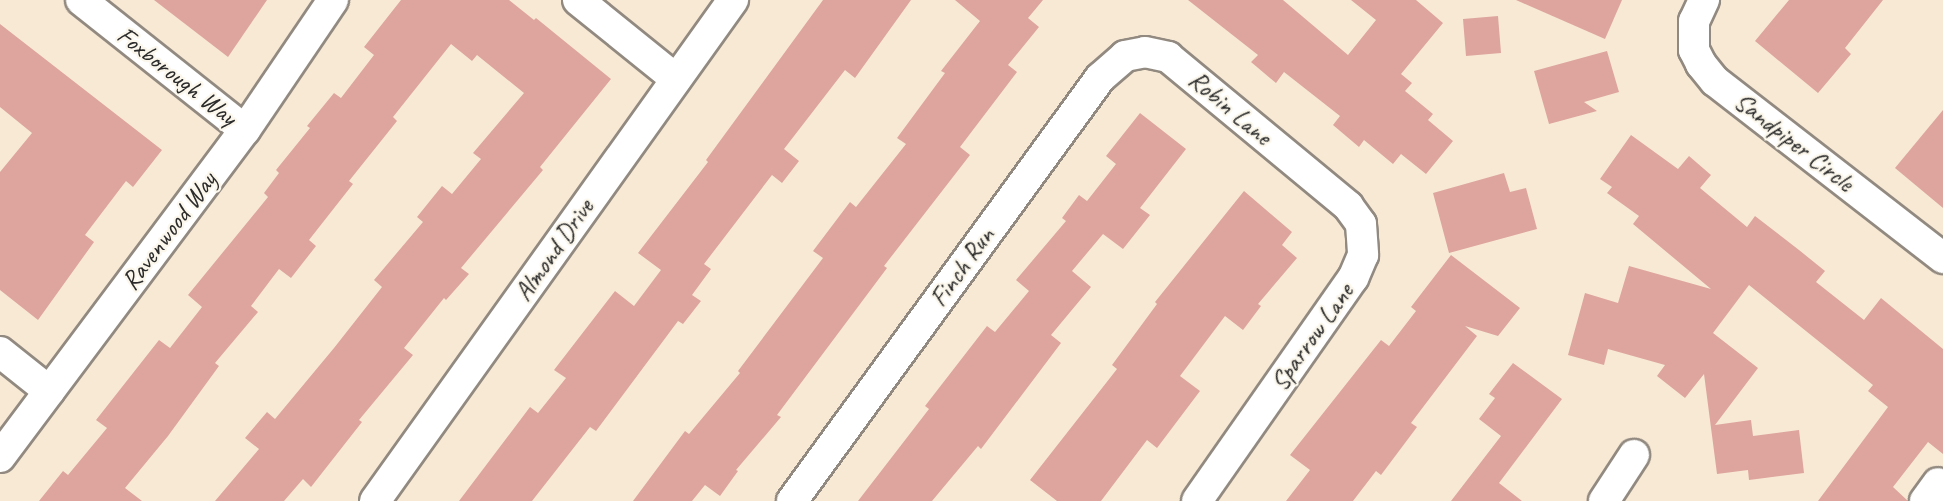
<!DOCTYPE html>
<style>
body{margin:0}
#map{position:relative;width:1943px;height:501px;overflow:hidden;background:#f8e9d5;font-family:Caveat,sans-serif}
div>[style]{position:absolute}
.building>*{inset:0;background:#dda59e}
.roads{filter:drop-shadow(2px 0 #928a80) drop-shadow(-2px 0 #928a80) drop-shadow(0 2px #928a80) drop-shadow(0 -2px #928a80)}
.minor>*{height:30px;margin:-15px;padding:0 15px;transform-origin:15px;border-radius:15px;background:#fff}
span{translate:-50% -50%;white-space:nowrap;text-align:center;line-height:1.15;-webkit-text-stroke:4.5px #fbf7ec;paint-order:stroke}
.street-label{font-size:26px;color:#2b2b2b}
</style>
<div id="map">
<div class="building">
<div style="clip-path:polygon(154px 0,267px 0,228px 57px)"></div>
<div style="clip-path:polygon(401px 0,509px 0,534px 20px,536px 18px,611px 79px,540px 167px,543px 170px,461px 268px,469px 274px,446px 300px,444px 298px,404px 348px,413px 355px,359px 420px,362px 422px,311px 487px,303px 479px,284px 501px,215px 501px,259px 449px,245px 438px,267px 412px,275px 419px,334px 348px,382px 287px,374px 280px,423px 222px,417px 217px,442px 186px,452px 194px,481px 159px,473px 153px,524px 93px,477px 55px,472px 61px,451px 44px,393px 117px,397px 121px,349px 181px,353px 184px,309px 240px,316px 246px,291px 278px,279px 269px,251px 306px,258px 312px,215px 363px,219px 366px,168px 436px,125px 488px,142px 501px,39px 501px,63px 471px,68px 475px,107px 428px,96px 420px,159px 340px,170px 348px,202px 307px,188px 295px,268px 197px,264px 193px,279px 173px,276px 170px,310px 128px,307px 126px,334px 93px,341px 98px,374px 55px,364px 47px)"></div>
<div style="clip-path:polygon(823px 0,911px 0,855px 78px,845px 70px,784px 149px,799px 161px,782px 183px,772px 175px,704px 264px,711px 269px,692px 295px,701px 301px,683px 324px,678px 321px,596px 431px,590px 427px,532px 501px,459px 501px,530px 407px,538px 413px,566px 378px,554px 370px,615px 291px,634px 306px,661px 270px,638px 253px,708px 162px,706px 160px)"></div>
<div style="clip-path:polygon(955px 0,1043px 0,1028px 18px,1039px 27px,1008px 65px,1017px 72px,960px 147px,970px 155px,884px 266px,887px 268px,777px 415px,781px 417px,736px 470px,738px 471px,720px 496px,705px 485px,692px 501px,633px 501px,685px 431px,689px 434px,740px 373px,738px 371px,823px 258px,813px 251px,850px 202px,856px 207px,906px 144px,897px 138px,945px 73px,941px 71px,980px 21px)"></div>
<div style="clip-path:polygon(1188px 0,1283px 0,1348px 55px,1376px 20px,1351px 0,1416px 0,1443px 23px,1401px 74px,1412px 83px,1405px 91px,1433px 114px,1428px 120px,1453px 141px,1426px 174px,1401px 154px,1393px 164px,1364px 140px,1359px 147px,1333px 125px,1340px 116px,1284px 72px,1276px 83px,1251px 62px,1258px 55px)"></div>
<div style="clip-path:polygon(1516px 0,1622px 0,1605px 39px)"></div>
<div style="clip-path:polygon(1789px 0,1883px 0,1845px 48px,1851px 54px,1818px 93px,1755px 41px)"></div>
<div style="clip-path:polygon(1498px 16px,1501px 53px,1466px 56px,1463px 19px)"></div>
<div style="clip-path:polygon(0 24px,162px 150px,133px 187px,126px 181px,85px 235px,94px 242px,38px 320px,0 290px,0 172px,32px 133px,0 107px)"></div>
<div style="clip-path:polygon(1607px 51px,1619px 92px,1584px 102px,1597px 111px,1549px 124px,1534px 71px)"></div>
<div style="clip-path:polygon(1943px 110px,1943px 208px,1895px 168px)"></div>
<div style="clip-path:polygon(1140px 113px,1186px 149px,1140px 208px,1150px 215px,1123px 249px,1103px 234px,1072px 271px,1091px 287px,1051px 335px,1061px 343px,981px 449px,978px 446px,932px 501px,858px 501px,929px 409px,925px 406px,987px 326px,995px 332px,1029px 291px,1016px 280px,1066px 221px,1062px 218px,1079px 195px,1087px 201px,1116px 164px,1106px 156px)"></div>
<div style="clip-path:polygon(1631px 135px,1678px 169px,1689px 156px,1711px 175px,1700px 188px,1747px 227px,1755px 216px,1799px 250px,1825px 271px,1816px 282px,1864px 320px,1881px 298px,1943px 349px,1943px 454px,1928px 442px,1893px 487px,1908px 501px,1818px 501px,1888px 407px,1868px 391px,1873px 385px,1749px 285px,1713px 333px,1758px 368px,1715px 425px,1751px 420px,1753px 436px,1799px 430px,1804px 473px,1749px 480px,1748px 470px,1717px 474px,1704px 374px,1685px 398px,1657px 376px,1665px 365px,1608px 349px,1604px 365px,1568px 355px,1585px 293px,1618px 303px,1629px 266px,1711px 289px,1633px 224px,1639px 216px,1607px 193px,1612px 187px,1600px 179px)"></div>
<div style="clip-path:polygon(1504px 173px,1510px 192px,1526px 188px,1537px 229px,1449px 253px,1433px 193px)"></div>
<div style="clip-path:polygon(1244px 191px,1292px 232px,1282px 245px,1297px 258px,1258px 304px,1261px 306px,1243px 330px,1225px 316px,1180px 376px,1200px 391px,1157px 448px,1147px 440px,1101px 501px,1057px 501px,1030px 480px,1117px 369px,1112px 365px,1157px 304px,1155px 302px)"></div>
<div style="clip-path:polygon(1451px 255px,1520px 308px,1498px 336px,1465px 326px,1477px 336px,1411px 423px,1417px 427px,1381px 475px,1376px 471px,1353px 501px,1286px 501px,1310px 470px,1290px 455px,1381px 340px,1389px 346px,1416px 311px,1411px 307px)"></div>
<div style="clip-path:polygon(1513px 363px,1562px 399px,1499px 483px,1522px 501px,1451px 501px,1501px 436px,1479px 419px,1495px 398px,1489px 394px)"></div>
</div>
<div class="roads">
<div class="minor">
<div style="left:81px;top:0;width:209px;rotate:38.4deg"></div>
<div style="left:578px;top:0;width:126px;rotate:38.9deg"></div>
<div style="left:1704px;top:0;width:23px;rotate:115deg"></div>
<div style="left:1694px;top:21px;width:29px;rotate:90deg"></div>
<div style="left:1694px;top:50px;width:16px;rotate:63deg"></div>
<div style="left:1701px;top:64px;width:22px;rotate:51deg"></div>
<div style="left:1715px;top:81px;width:289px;rotate:37.8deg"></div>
<div style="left:0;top:352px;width:63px;rotate:38.5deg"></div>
<div style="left:0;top:457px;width:409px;rotate:-53.2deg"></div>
<div style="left:245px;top:130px;width:157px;rotate:-55.9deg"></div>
<div style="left:375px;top:501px;width:616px;rotate:-54.45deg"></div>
<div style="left:792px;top:501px;width:523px;rotate:-53.94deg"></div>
<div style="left:1100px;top:78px;width:33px;rotate:-41deg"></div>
<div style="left:1125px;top:56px;width:20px;rotate:-11deg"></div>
<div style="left:1145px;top:52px;width:24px;rotate:12deg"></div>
<div style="left:1168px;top:57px;width:234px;rotate:39.6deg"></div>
<div style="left:1348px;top:206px;width:22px;rotate:54deg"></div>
<div style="left:1361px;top:224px;width:31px;rotate:86deg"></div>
<div style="left:1363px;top:255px;width:25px;rotate:113deg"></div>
<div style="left:1353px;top:278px;width:272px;rotate:125deg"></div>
<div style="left:1604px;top:501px;width:55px;rotate:-56.9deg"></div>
<div style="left:1925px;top:501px;width:22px;rotate:-54deg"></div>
</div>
</div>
<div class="street-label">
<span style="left:177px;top:76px;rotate:38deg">Foxborough Way</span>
<span style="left:1230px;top:108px;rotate:40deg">Robin Lane</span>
<span style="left:1794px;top:142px;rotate:38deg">Sandpiper Circle</span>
<span style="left:169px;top:231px;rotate:-53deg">Ravenwood Way</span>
<span style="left:554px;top:250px;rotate:-55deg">Almond Drive</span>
<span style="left:962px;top:267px;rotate:-54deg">Finch Run</span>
<span style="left:1312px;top:337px;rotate:-55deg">Sparrow Lane</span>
</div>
</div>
